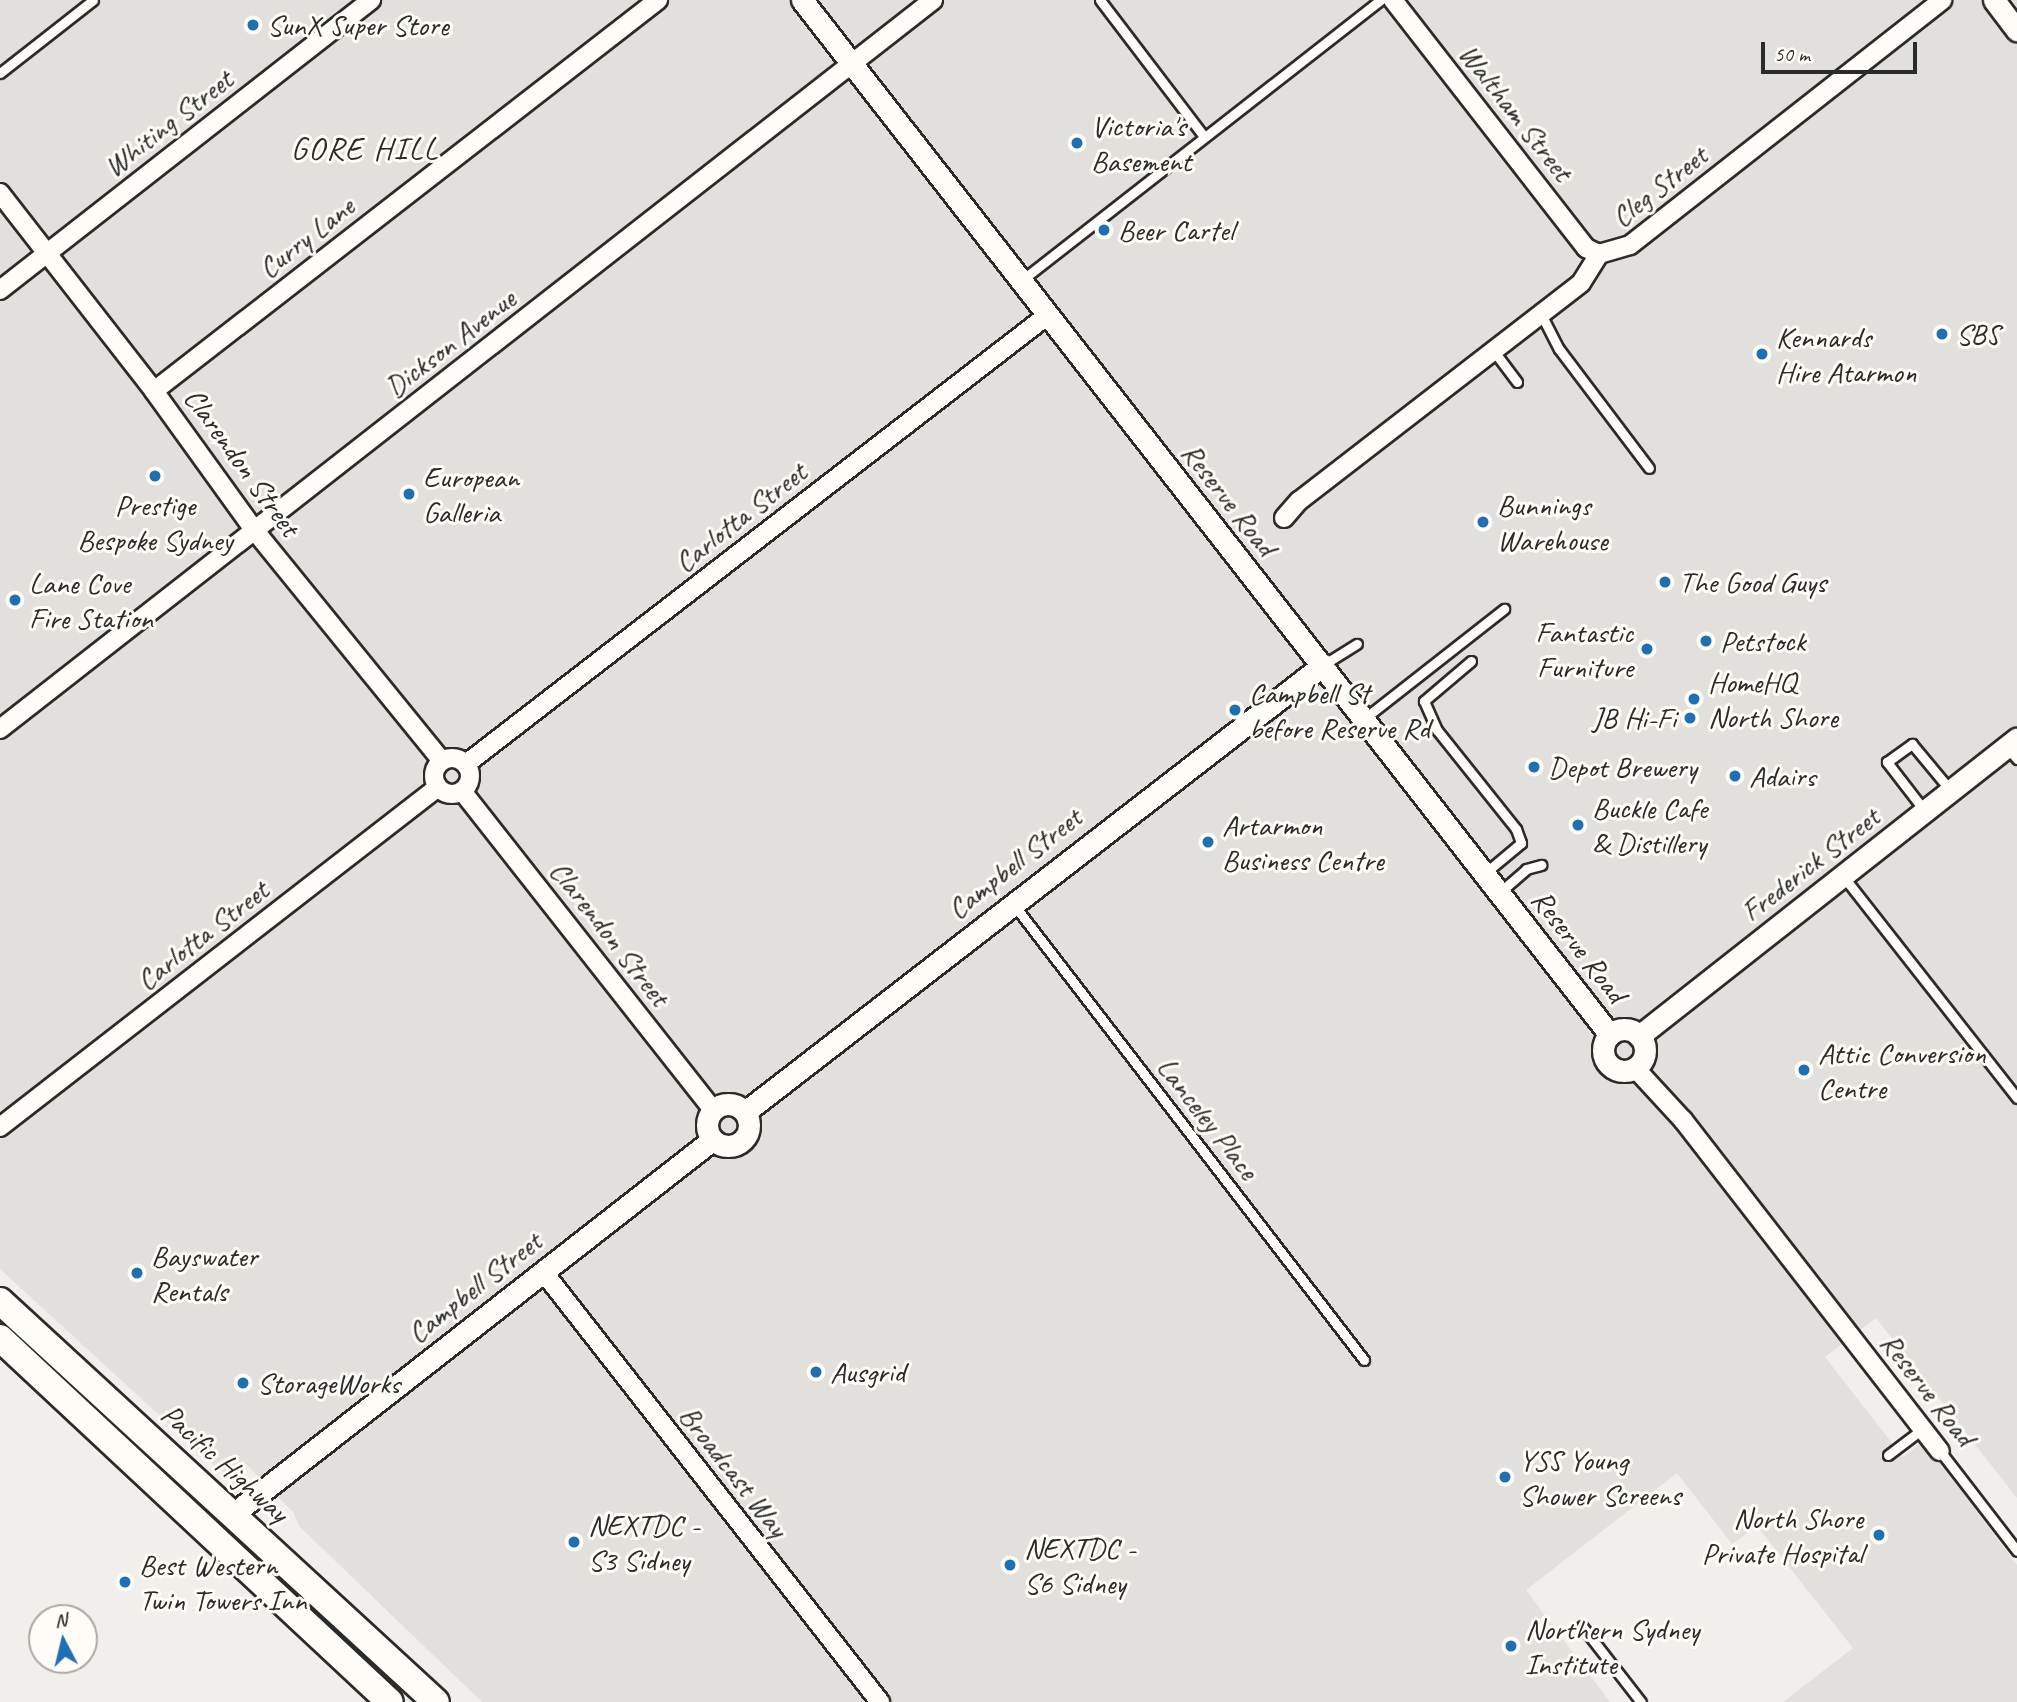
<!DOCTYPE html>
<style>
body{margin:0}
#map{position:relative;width:2017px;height:1702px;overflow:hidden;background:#f0efeb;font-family:Caveat,sans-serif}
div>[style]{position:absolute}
.built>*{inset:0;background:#e1e0dc}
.roads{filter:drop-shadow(2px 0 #2b2b2b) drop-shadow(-2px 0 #2b2b2b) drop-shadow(0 2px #2b2b2b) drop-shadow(0 -2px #2b2b2b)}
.service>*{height:9px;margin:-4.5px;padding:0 4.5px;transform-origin:4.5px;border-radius:4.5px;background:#fdfcf7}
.minor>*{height:18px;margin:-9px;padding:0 9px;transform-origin:9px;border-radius:9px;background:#fdfcf7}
.minor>.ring{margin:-9px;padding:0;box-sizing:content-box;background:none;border:18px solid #fdfcf7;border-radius:50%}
.tertiary>*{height:21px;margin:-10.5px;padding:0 10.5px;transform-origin:10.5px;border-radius:10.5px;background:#fdfcf7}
.tertiary>.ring{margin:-10.5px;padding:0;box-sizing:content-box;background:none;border:21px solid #fdfcf7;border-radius:50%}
.primary>*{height:26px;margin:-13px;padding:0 13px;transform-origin:13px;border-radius:13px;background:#fdfcf7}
.dots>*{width:19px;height:19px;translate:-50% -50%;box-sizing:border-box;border:4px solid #fdfcf7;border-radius:50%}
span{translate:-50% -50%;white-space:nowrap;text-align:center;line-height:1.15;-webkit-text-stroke:6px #fdfcf7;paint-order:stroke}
.poi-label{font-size:30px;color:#2b2b2b}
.left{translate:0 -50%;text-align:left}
.right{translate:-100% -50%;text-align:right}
.street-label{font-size:30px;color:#2b2b2b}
.neighbourhood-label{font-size:32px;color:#2b2b2b;letter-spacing:2px}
.north{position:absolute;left:28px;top:1604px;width:70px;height:70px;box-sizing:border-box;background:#fdfcf7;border:2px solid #a9a8a5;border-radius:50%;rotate:353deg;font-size:19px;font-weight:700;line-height:28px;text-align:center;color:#2b2b2b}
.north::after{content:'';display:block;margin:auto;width:24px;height:32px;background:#1f6fb2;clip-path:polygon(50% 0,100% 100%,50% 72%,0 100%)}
.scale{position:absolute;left:1761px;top:42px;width:156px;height:32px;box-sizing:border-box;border:4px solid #2b2b2b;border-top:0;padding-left:9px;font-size:21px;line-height:24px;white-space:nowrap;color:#2b2b2b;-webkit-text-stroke:5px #fdfcf7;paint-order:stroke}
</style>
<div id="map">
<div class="built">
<div style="clip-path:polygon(0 0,2017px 0,2017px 1498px,1876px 1318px,1825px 1357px,1903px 1457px,1924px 1441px,2017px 1565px,2017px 1702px,1783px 1702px,1853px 1648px,1757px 1526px,1732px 1544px,1677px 1473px,1526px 1590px,1610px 1702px,482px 1702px,299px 1526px,293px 1512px,247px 1465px,234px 1475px,219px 1470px,0 1269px)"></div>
</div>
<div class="roads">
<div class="service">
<div style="left:1100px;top:0;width:170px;rotate:52.7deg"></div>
<div style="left:0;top:73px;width:118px;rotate:-38.1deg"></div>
<div style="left:1022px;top:280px;width:455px;rotate:-38deg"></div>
<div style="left:1541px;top:314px;width:39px;rotate:63deg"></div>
<div style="left:1559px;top:349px;width:149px;rotate:52.9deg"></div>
<div style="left:1493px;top:350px;width:40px;rotate:53deg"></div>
<div style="left:1471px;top:661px;width:62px;rotate:139.6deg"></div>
<div style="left:1424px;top:701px;width:32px;rotate:66deg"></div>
<div style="left:1437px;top:730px;width:127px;rotate:51.4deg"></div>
<div style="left:1516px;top:829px;width:15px;rotate:70deg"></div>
<div style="left:1521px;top:843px;width:47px;rotate:140.2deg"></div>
<div style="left:1323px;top:665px;width:40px;rotate:-32deg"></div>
<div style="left:1365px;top:718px;width:177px;rotate:-38.1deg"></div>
<div style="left:2007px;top:747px;width:16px;rotate:50deg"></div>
<div style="left:1924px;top:810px;width:61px;rotate:-127.6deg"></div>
<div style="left:1887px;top:762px;width:31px;rotate:-36deg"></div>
<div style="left:1912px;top:744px;width:61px;rotate:50.3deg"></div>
<div style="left:1843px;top:876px;width:282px;rotate:51.9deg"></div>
<div style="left:1500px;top:892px;width:35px;rotate:-41deg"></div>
<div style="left:1526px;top:869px;width:16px;rotate:-15deg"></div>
<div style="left:1014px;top:905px;width:574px;rotate:52.43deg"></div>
<div style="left:1940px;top:1451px;width:126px;rotate:52.4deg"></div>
<div style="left:1888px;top:1455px;width:41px;rotate:-37.1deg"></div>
<div style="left:1582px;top:1626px;width:96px;rotate:52.2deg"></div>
</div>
<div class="minor">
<div style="left:1393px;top:0;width:314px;rotate:52.1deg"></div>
<div style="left:1586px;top:248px;width:14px;rotate:25deg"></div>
<div style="left:0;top:193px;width:251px;rotate:52.1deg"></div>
<div style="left:154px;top:391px;width:173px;rotate:54.2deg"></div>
<div style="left:255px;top:531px;width:296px;rotate:50.9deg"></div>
<div style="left:0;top:290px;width:471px;rotate:-38deg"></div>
<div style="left:154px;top:391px;width:638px;rotate:-37.8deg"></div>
<div style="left:1284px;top:518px;width:23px;rotate:-49deg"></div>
<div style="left:1299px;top:501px;width:356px;rotate:-37.7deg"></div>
<div style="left:1581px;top:283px;width:34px;rotate:-58deg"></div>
<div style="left:1599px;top:254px;width:32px;rotate:-16deg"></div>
<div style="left:1630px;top:245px;width:397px;rotate:-38.1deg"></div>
<div style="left:0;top:729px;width:1184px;rotate:-38deg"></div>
<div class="ring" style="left:434px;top:758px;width:18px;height:18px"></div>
<div style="left:466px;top:764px;width:736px;rotate:-37.66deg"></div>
<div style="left:462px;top:791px;width:406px;rotate:51.8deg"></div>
<div style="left:1635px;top:1068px;width:71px;rotate:47.3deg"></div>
<div style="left:1683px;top:1120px;width:419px;rotate:52.2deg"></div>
<div style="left:0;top:1127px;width:554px;rotate:-37.82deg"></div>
<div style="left:545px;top:1274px;width:544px;rotate:51.95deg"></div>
</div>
<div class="tertiary">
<div style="left:802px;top:0;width:1313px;rotate:52.02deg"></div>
<div style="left:1994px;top:0;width:38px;rotate:53deg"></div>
<div class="ring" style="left:1603px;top:1029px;width:21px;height:21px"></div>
<div style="left:1639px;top:1036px;width:481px;rotate:-38.2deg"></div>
<div class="ring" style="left:707px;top:1104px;width:21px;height:21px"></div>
<div style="left:745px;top:1112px;width:731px;rotate:-37.72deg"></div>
<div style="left:233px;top:1514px;width:608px;rotate:-37.98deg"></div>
</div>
<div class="primary">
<div style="left:0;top:1301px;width:592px;rotate:42.61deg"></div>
<div style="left:0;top:1338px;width:533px;rotate:43.03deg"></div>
</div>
</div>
<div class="dots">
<div style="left:253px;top:25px;background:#1f6fb2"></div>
<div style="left:1077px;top:143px;background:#1f6fb2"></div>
<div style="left:1104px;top:230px;background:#1f6fb2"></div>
<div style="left:1942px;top:334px;background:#1f6fb2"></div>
<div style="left:1762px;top:354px;background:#1f6fb2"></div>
<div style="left:155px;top:476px;background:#1f6fb2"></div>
<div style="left:409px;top:494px;background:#1f6fb2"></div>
<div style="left:1483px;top:522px;background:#1f6fb2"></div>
<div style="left:1665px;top:582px;background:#1f6fb2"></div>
<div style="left:15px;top:600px;background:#1f6fb2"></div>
<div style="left:1706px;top:641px;background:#1f6fb2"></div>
<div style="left:1647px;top:649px;background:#1f6fb2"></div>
<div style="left:1694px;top:699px;background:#1f6fb2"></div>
<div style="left:1235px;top:710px;background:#1f6fb2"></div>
<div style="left:1690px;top:718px;background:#1f6fb2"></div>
<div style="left:1534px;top:767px;background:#1f6fb2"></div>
<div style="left:1735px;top:776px;background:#1f6fb2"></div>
<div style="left:1578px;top:825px;background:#1f6fb2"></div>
<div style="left:1208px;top:842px;background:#1f6fb2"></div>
<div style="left:1804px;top:1070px;background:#1f6fb2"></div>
<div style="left:137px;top:1273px;background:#1f6fb2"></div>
<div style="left:816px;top:1372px;background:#1f6fb2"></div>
<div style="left:243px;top:1383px;background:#1f6fb2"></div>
<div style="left:1505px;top:1477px;background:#1f6fb2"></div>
<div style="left:1879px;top:1535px;background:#1f6fb2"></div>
<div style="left:574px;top:1542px;background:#1f6fb2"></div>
<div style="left:1010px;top:1565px;background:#1f6fb2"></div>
<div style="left:125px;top:1582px;background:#1f6fb2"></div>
<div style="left:1511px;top:1646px;background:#1f6fb2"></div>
</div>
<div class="poi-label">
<span class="left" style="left:267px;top:25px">SunX Super Store</span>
<span class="left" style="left:1091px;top:143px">Victoria's<br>Basement</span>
<span class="left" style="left:1118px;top:230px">Beer Cartel</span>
<span class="left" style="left:1956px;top:334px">SBS</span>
<span class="left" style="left:1776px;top:354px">Kennards<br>Hire Atarmon</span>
<span class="left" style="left:423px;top:494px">European<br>Galleria</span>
<span style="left:155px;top:522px">Prestige<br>Bespoke Sydney</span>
<span class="left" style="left:1497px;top:522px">Bunnings<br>Warehouse</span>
<span class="left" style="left:1679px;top:582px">The Good Guys</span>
<span class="left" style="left:29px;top:600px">Lane Cove<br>Fire Station</span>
<span class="right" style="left:1633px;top:649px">Fantastic<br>Furniture</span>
<span class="left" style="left:1720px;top:641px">Petstock</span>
<span class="left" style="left:1708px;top:699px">HomeHQ<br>North Shore</span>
<span class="left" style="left:1249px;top:710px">Campbell St<br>before Reserve Rd</span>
<span class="right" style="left:1676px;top:718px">JB Hi-Fi</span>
<span class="left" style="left:1548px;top:767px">Depot Brewery</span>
<span class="left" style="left:1749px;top:776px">Adairs</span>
<span class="left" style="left:1592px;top:825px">Buckle Cafe<br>&amp; Distillery</span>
<span class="left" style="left:1222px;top:842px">Artarmon<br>Business Centre</span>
<span class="left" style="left:1818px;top:1070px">Attic Conversion<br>Centre</span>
<span class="left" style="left:151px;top:1273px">Bayswater<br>Rentals</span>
<span class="left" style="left:830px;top:1372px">Ausgrid</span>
<span class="left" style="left:257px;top:1383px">StorageWorks</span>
<span class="left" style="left:1519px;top:1477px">YSS Young<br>Shower Screens</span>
<span class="right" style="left:1863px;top:1535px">North Shore<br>Private Hospital</span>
<span class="left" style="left:588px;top:1542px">NEXTDC -<br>S3 Sidney</span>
<span class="left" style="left:1024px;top:1565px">NEXTDC -<br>S6 Sidney</span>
<span class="left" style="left:139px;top:1582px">Best Western<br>Twin Towers Inn</span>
<span class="left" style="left:1525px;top:1646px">Northern Sydney<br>Institute</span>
</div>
<div class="street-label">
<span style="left:1516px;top:112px;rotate:52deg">Waltham Street</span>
<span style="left:168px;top:123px;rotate:-38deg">Whiting Street</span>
<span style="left:1659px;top:186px;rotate:-38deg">Cleg Street</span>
<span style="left:306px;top:237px;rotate:-38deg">Curry Lane</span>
<span style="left:450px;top:343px;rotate:-38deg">Dickson Avenue</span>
<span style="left:242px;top:462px;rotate:54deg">Clarendon Street</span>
<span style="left:1229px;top:499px;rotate:52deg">Reserve Road</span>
<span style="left:740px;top:517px;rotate:-38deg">Carlotta Street</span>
<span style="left:1014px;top:863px;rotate:-38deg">Campbell Street</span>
<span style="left:1810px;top:864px;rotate:-38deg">Frederick Street</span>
<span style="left:610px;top:933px;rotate:52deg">Clarendon Street</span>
<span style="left:202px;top:935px;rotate:-38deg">Carlotta Street</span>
<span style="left:1579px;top:946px;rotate:52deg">Reserve Road</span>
<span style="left:1208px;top:1118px;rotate:52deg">Lanceley Place</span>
<span style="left:474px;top:1287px;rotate:-38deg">Campbell Street</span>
<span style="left:1928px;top:1389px;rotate:52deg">Reserve Road</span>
<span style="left:225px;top:1463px;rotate:42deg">Pacific Highway</span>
<span style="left:734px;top:1471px;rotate:52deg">Broadcast Way</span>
</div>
<div class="neighbourhood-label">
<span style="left:365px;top:149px">GORE HILL</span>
</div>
<div class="north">N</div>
<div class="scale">50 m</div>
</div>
